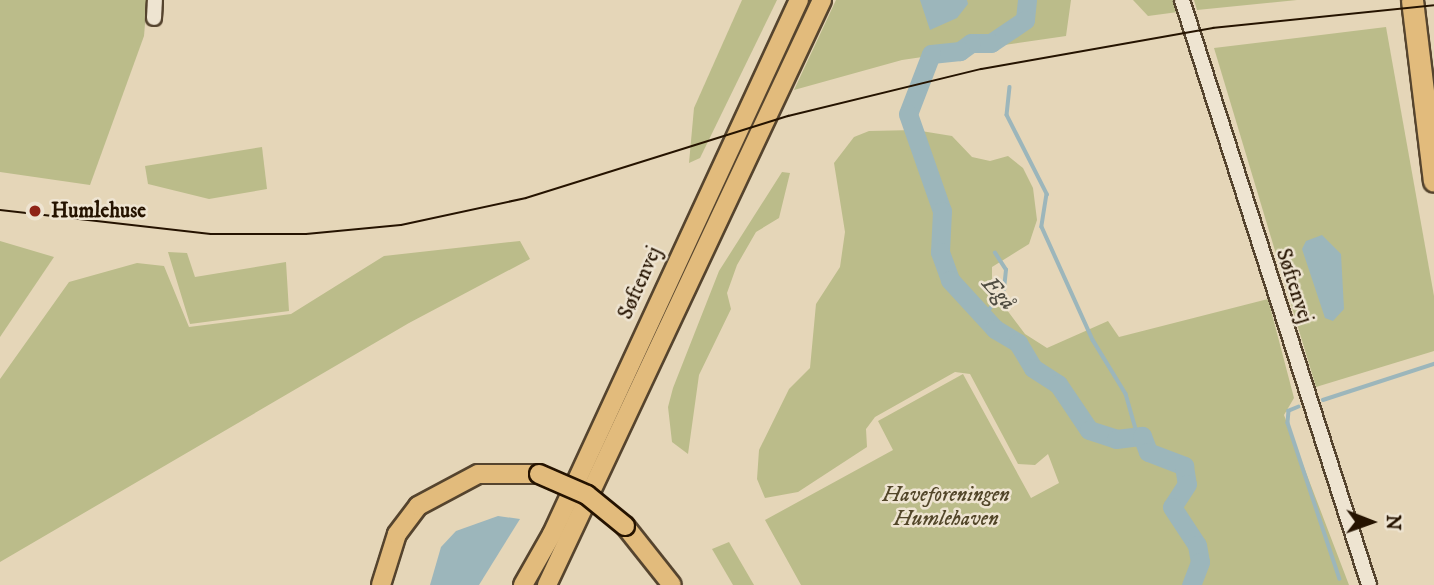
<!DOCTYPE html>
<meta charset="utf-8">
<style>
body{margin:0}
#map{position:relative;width:1434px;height:585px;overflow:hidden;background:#e5d6b8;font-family:"IM FELL DW Pica",serif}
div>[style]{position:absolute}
.green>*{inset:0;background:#bbbc8a}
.water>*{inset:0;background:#9cb6bb}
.stream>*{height:3.5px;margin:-1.75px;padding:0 1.75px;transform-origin:1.75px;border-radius:1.75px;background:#9cb6bb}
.river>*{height:19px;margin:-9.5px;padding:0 9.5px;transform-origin:9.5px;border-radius:9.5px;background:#9cb6bb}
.roads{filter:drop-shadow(2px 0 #55442e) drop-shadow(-2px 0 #55442e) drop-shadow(0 2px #55442e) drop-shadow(0 -2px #55442e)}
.minor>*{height:14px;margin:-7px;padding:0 7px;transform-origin:7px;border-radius:7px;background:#eee4d1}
.major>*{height:18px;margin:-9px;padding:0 9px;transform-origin:9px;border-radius:9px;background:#e2bb7c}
.highway>*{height:21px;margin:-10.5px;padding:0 10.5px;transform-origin:10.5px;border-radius:10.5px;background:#e2bb7c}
.tram>*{height:2px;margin:-1px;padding:0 1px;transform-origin:1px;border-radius:1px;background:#251300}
.bridges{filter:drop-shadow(2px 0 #251300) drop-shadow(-2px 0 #251300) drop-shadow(0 2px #251300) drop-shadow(0 -2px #251300)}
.major-bridge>*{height:18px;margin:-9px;padding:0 9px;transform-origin:9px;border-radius:9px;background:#e2bb7c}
.dots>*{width:19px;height:19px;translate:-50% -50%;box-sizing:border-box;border:4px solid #eee4d1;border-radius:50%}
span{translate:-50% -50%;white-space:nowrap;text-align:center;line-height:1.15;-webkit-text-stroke:5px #eee4d1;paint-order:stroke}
.poi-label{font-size:21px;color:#251300;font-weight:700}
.left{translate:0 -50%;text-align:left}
.street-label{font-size:21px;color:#251300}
.park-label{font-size:21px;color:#524629;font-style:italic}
.water-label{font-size:23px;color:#4f4c41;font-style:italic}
.north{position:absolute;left:1336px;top:487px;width:70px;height:70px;-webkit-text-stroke:5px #eee4d1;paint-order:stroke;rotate:91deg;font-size:19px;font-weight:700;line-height:28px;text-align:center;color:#251300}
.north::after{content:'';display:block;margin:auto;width:24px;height:32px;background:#251300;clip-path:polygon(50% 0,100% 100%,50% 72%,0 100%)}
</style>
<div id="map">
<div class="green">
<div style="clip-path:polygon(0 0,147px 0,144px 36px,90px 185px,0 172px)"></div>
<div style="clip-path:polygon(742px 0,777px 0,700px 158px,689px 163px,694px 108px)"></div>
<div style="clip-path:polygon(836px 0,1071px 0,1066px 36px,902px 60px,794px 90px)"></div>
<div style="clip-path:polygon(1133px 0,1173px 0,1178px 12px,1148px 16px)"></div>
<div style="clip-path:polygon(1194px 0,1297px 0,1197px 10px)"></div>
<div style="clip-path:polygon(1386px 27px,1434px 296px,1434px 351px,1316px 387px,1214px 48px)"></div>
<div style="clip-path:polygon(915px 130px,952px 136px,972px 157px,990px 161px,1008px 156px,1023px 168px,1033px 188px,1037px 220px,1029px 244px,992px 267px,992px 290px,1025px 334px,1047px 348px,1108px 321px,1119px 337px,1268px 299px,1294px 398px,1284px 415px,1349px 585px,801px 585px,765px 520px,893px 450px,878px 421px,963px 374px,1031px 498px,1059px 483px,1048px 454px,1035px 465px,1018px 464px,970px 374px,955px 372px,875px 417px,866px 429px,867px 447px,798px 492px,765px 498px,757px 479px,759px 450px,789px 389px,810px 368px,816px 304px,840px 267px,845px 232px,834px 163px,854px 137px,869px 131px)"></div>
<div style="clip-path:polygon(262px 147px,267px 189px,209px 199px,148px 184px,145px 166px)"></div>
<div style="clip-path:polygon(782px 172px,790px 173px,779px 218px,756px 232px,737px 265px,727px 293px,731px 309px,699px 375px,688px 454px,672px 442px,668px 407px,673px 388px,719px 271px)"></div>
<div style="clip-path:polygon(0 241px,54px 257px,0 337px)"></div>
<div style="clip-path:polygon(520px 241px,530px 259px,409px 323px,0 562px,0 379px,69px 282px,137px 263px,164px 266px,189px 327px,291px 314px,384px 256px)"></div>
<div style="clip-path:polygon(168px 252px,187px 253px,195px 277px,286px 262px,289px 311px,190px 324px)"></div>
<div style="clip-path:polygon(729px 542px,754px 585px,733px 585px,712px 549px)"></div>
</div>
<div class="water">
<div style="clip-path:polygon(920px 0,967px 0,968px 4px,957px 18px,930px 30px)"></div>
<div style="clip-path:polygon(1322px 235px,1341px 254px,1344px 309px,1333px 321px,1325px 318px,1302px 249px,1306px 241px)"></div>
<div style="clip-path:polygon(498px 516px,520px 519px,479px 585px,430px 585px,441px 547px,456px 531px)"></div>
</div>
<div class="stream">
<div style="left:1010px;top:87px;width:28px;rotate:96deg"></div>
<div style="left:1007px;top:115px;width:89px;rotate:63.1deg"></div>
<div style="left:1047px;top:194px;width:33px;rotate:99deg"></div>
<div style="left:1042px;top:227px;width:124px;rotate:65.7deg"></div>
<div style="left:1093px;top:340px;width:63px;rotate:58.6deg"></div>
<div style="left:1126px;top:394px;width:44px;rotate:74.1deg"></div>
<div style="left:986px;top:314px;width:31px;rotate:-54deg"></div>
<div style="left:1004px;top:289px;width:19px;rotate:-84deg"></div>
<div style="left:1006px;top:270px;width:20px;rotate:-123deg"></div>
<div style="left:1323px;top:400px;width:117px;rotate:-18deg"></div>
<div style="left:1299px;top:407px;width:11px;rotate:158deg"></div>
<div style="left:1289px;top:411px;width:12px;rotate:95deg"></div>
<div style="left:1288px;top:423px;width:164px;rotate:71.6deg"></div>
</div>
<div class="river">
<div style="left:1027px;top:0;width:20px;rotate:96deg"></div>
<div style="left:1025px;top:20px;width:41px;rotate:145.9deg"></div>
<div style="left:991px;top:43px;width:20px;rotate:180deg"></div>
<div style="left:971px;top:43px;width:14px;rotate:144deg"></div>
<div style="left:960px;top:51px;width:29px;rotate:174deg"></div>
<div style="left:931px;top:54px;width:64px;rotate:111deg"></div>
<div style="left:908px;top:114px;width:103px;rotate:70.7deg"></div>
<div style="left:942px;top:211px;width:41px;rotate:92.8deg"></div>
<div style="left:940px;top:252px;width:30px;rotate:70deg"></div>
<div style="left:950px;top:280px;width:67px;rotate:47.4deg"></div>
<div style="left:995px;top:329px;width:27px;rotate:31deg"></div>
<div style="left:1018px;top:343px;width:29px;rotate:59deg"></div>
<div style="left:1033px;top:368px;width:30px;rotate:33deg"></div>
<div style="left:1058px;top:384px;width:55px;rotate:56deg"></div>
<div style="left:1089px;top:430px;width:28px;rotate:18deg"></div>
<div style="left:1116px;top:439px;width:26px;rotate:-7deg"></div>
<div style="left:1142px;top:436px;width:17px;rotate:69deg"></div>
<div style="left:1148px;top:452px;width:39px;rotate:21deg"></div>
<div style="left:1184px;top:466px;width:18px;rotate:81deg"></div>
<div style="left:1187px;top:484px;width:27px;rotate:123deg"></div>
<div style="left:1172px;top:507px;width:45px;rotate:56.7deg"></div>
<div style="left:1197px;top:545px;width:17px;rotate:80deg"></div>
<div style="left:1200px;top:562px;width:25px;rotate:111deg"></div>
</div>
<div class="roads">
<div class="minor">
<div style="left:1182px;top:0;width:614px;rotate:72.27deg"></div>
<div style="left:154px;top:18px;width:18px;rotate:-87deg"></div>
</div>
<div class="major">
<div style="left:625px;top:526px;width:75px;rotate:51.5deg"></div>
<div style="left:381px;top:585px;width:53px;rotate:-72.6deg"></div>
<div style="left:397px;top:534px;width:35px;rotate:-53deg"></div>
<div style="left:418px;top:506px;width:68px;rotate:-28.1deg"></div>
<div style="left:478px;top:474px;width:61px"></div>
<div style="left:523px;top:585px;width:59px;rotate:-60.4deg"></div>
<div style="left:552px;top:534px;width:588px;rotate:-65.18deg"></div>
<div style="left:547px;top:585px;width:646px;rotate:-64.82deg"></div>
</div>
<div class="highway">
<div style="left:1412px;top:0;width:182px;rotate:83.1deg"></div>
</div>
</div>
<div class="tram">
<div style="left:0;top:210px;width:212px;rotate:6.5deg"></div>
<div style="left:211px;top:234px;width:95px"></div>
<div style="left:306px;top:234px;width:95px;rotate:-5.4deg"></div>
<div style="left:401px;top:225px;width:128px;rotate:-12.2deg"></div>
<div style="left:526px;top:198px;width:275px;rotate:-17.4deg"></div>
<div style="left:788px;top:116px;width:199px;rotate:-13.7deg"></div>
<div style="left:981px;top:69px;width:236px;rotate:-10deg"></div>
<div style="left:1213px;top:28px;width:222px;rotate:-5.9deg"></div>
</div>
<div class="bridges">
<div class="major-bridge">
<div style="left:539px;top:474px;width:52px;rotate:23.6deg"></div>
<div style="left:587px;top:495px;width:49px;rotate:39.2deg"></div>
</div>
</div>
<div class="dots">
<div style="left:35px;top:211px;background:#8f2418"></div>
</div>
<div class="poi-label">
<span class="left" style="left:51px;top:211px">Humlehuse</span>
</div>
<div class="street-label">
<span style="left:640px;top:283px;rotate:-66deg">Søftenvej</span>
<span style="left:1294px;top:286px;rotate:72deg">Søftenvej</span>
</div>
<div class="park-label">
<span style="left:946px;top:507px">Haveforeningen<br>Humlehaven</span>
</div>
<div class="water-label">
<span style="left:998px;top:294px;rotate:47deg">Egå</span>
</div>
<div class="north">N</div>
</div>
